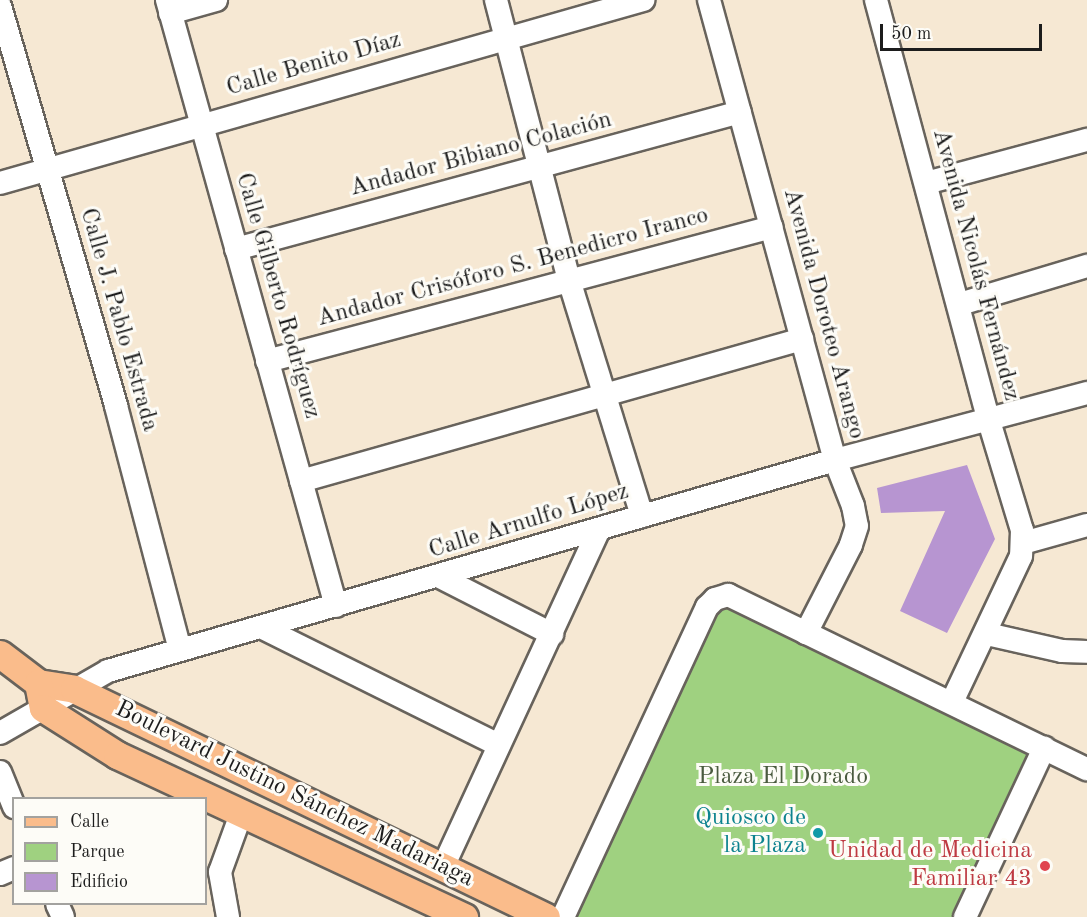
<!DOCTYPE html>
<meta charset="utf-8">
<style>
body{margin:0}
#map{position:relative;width:1087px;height:917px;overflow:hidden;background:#f6e8d3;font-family:"Old Standard TT",serif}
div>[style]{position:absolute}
.green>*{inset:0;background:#9fd180}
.building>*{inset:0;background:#b795d1}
.roads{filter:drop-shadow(2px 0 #68635c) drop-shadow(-2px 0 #68635c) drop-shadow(0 2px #68635c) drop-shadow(0 -2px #68635c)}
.minor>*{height:22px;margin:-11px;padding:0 11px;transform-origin:11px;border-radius:11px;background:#fff}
.major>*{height:27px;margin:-13.5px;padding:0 13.5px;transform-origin:13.5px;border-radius:13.5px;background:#fabc8b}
.dots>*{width:16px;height:16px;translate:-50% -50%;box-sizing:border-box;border:3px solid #fdfcf7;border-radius:50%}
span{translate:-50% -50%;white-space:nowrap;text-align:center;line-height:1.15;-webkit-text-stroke:6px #fdfcf7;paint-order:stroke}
.street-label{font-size:24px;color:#1c1c1c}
.park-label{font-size:24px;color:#4a5b3f}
.culture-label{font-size:24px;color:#0d838f}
.right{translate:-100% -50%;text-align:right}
.health-label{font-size:24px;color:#be3a42}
.legend{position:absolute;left:12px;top:797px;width:195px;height:108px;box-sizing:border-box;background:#fdfcf7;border:2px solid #a3a29f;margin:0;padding:8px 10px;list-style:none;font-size:18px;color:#1c1c1c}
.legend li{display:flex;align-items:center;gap:12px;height:30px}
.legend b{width:30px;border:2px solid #a3a29f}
.scale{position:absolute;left:880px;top:24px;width:162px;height:27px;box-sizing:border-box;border:3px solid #1c1c1c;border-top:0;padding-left:8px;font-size:18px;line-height:21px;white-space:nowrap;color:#1c1c1c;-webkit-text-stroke:4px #fdfcf7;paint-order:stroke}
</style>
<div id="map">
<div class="green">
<div style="clip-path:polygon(716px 599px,1042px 750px,961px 917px,567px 917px)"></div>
</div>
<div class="building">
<div style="clip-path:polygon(967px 465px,995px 539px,947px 633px,900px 611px,945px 511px,881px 513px,877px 488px)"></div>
</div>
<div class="roads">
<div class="minor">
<div style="left:167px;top:0;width:629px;rotate:74.42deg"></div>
<div style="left:496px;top:0;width:289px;rotate:75.4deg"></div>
<div style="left:569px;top:280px;width:247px;rotate:72.8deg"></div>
<div style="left:709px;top:0;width:477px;rotate:74.7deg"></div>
<div style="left:835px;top:460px;width:49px;rotate:68.6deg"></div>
<div style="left:853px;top:506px;width:20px;rotate:79deg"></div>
<div style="left:857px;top:526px;width:20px;rotate:108deg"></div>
<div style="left:851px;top:545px;width:99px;rotate:117.1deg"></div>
<div style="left:876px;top:0;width:436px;rotate:75deg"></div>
<div style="left:989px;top:421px;width:114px;rotate:73.2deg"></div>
<div style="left:1022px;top:530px;width:26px;rotate:92deg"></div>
<div style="left:1021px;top:556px;width:161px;rotate:115.3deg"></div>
<div style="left:0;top:6px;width:416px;rotate:73.8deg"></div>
<div style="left:116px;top:406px;width:252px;rotate:75.3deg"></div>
<div style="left:170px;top:13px;width:48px;rotate:-15.8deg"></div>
<div style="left:0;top:183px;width:669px;rotate:-15.89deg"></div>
<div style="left:926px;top:183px;width:167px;rotate:-15deg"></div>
<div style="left:236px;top:249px;width:522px;rotate:-15.21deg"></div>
<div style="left:960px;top:304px;width:133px;rotate:-16.7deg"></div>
<div style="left:267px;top:361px;width:522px;rotate:-14.86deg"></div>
<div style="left:301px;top:481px;width:521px;rotate:-15.82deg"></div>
<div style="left:1023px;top:543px;width:66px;rotate:-15.7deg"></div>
<div style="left:440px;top:577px;width:126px;rotate:27deg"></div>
<div style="left:263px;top:628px;width:263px;rotate:26.4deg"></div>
<div style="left:987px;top:634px;width:77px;rotate:12.8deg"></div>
<div style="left:1062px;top:651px;width:25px;rotate:2deg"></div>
<div style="left:0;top:733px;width:125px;rotate:-29.9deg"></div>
<div style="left:108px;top:671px;width:757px;rotate:-16.18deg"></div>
<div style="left:835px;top:460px;width:261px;rotate:-14.9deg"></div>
<div style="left:0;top:772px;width:38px;rotate:68deg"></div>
<div style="left:443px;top:867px;width:370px;rotate:-65.2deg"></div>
<div style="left:0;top:874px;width:15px;rotate:-23deg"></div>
<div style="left:57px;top:904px;width:14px;rotate:65deg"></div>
<div style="left:228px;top:917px;width:46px;rotate:-100.1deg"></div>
<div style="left:220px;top:872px;width:62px;rotate:-70.1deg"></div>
<div style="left:563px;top:917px;width:342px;rotate:-65.1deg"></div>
<div style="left:707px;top:607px;width:11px;rotate:-45deg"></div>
<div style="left:715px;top:599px;width:14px;rotate:-17deg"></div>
<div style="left:728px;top:595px;width:399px;rotate:25.9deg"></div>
<div style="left:965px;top:917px;width:187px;rotate:-64.9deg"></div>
</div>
<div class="major">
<div style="left:0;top:654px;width:48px;rotate:37.3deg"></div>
<div style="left:38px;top:683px;width:36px;rotate:9deg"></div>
<div style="left:74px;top:689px;width:524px;rotate:25.78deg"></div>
<div style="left:38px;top:683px;width:25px;rotate:79deg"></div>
<div style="left:43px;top:708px;width:88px;rotate:32.4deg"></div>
<div style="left:117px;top:755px;width:383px;rotate:25deg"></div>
</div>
</div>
<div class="dots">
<div style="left:818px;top:833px;background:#0f9aa8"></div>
<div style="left:1045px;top:866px;background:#e0444e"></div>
</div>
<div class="street-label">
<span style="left:314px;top:65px;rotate:-16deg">Calle Benito Díaz</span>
<span style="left:481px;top:155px;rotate:-15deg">Andador Bibiano Colación</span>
<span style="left:975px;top:265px;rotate:75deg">Avenida Nicolás Fernández</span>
<span style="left:513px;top:268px;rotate:-15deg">Andador Crisóforo S. Benedicro Iranco</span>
<span style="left:277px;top:296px;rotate:74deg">Calle Gilberto Rodríguez</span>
<span style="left:823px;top:314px;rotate:75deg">Avenida Doroteo Arango</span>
<span style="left:118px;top:320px;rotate:74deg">Calle J. Pablo Estrada</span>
<span style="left:529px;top:522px;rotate:-17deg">Calle Arnulfo López</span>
<span style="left:294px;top:795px;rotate:26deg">Boulevard Justino Sánchez Madariaga</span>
</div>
<div class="park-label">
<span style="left:783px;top:778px">Plaza El Dorado</span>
</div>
<div class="culture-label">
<span class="right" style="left:806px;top:833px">Quiosco de<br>la Plaza</span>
</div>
<div class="health-label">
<span class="right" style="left:1032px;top:866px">Unidad de Medicina<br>Familiar 43</span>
</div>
<ul class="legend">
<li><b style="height:8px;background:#fabc8b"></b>Calle</li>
<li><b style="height:16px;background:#9fd180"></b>Parque</li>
<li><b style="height:16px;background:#b795d1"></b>Edificio</li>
</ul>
<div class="scale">50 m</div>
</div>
